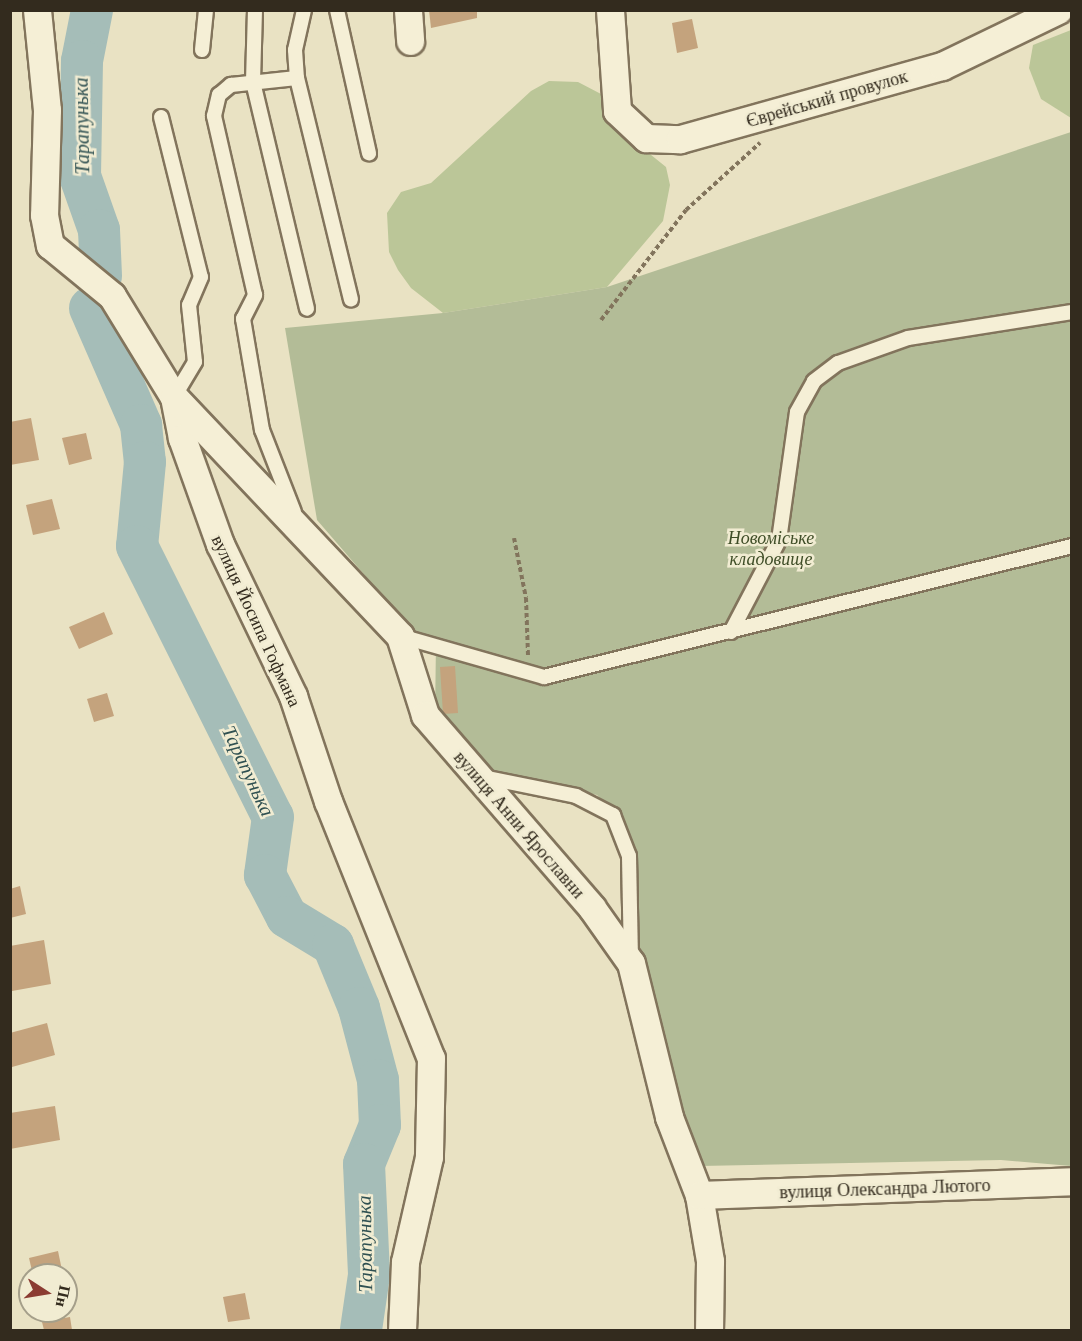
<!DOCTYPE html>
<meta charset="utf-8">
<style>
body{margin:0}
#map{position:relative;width:1082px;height:1341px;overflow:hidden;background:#e9e2c3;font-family:"Libre Baskerville",serif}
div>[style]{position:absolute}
.green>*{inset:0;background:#bbc698}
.cemetery>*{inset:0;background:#b3bc97}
.river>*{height:42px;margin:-21px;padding:0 21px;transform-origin:21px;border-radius:21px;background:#a5bdb8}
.building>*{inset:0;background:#c4a37d}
.path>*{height:4px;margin-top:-2px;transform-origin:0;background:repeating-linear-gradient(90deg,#82745c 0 4.5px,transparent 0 7.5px)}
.roads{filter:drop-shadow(2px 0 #82745c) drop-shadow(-2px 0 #82745c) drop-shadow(0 2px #82745c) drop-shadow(0 -2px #82745c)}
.lane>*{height:14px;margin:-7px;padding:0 7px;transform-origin:7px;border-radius:7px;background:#f5efd6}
.street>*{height:27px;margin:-13.5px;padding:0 13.5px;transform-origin:13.5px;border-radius:13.5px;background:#f5efd6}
span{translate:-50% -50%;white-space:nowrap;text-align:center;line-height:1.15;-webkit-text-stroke:5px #f1ecd2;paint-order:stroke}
.street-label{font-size:18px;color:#332b1e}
.park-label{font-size:18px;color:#3f4d27;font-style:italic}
.water-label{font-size:20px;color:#2f5051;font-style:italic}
.frame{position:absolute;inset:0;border:12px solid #332b1e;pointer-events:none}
.north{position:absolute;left:18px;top:1263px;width:60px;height:60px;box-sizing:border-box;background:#f1ecd2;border:2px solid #a59f8a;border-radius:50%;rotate:102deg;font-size:16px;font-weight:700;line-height:24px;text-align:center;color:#332b1e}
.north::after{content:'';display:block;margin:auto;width:21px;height:27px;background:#8b3c32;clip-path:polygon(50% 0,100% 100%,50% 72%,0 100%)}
</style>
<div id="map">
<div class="green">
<div style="clip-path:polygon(1071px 30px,1072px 30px,1071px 118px,1041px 99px,1029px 68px,1033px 45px)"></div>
<div style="clip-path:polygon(549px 81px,578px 82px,601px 94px,609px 121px,666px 167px,670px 185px,663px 221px,607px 287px,443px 313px,411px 288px,398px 270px,389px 252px,387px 213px,401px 192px,431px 183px,531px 91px)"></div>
</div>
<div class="cemetery">
<div style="clip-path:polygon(1071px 132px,1071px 1166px,1001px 1160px,700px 1166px,669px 1091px,639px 968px,639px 882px,624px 824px,597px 795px,482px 770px,435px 716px,436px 642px,412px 630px,317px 520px,285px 328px,443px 313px,607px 287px)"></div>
</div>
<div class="river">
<div style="left:92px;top:10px;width:52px;rotate:101.1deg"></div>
<div style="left:82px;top:61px;width:115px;rotate:91deg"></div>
<div style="left:80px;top:176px;width:57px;rotate:70.6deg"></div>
<div style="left:99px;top:230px;width:46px;rotate:87.5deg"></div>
<div style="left:90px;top:308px;width:128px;rotate:66.4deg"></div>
<div style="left:141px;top:425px;width:37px;rotate:84deg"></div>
<div style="left:145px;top:462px;width:84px;rotate:95.4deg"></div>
<div style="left:137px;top:546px;width:303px;rotate:63.4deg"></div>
<div style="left:273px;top:817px;width:59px;rotate:97.9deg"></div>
<div style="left:265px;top:875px;width:47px;rotate:62.4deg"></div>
<div style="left:287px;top:917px;width:54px;rotate:31.3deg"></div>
<div style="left:333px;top:945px;width:68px;rotate:67.6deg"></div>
<div style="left:359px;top:1008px;width:74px;rotate:75.2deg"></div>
<div style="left:378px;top:1080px;width:45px;rotate:87.5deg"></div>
<div style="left:380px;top:1125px;width:42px;rotate:112.3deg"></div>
<div style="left:364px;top:1164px;width:111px;rotate:87.4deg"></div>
<div style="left:369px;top:1275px;width:56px;rotate:98.3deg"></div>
</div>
<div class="building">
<div style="clip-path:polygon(429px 10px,477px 10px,477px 18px,431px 28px)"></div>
<div style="clip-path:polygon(692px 19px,698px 48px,677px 53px,672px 23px)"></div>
<div style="clip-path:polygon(31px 418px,39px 460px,10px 465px,10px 422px)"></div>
<div style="clip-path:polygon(86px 433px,92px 459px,69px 465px,62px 438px)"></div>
<div style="clip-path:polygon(52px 499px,60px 529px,33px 535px,26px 505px)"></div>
<div style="clip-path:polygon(104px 612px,113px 634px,79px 649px,69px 627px)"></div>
<div style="clip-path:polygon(455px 666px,458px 713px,443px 714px,440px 667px)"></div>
<div style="clip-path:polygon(107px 693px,114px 716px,94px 722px,87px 699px)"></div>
<div style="clip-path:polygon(20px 886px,26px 914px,10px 918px,10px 889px)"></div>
<div style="clip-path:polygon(44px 940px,51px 984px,12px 991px,10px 946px)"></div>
<div style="clip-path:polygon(47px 1023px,55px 1055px,12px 1067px,10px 1033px)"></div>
<div style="clip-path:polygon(55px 1106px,60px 1140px,10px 1149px,10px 1113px)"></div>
<div style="clip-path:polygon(58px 1251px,63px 1275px,33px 1275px,29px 1258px)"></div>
<div style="clip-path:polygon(245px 1293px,250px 1319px,228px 1322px,223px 1297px)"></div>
<div style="clip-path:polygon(70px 1317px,72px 1330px,44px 1330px,42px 1322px)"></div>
</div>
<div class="path">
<div style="left:601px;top:320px;width:139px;rotate:-52.3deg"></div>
<div style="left:686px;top:210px;width:100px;rotate:-42.2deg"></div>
<div style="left:514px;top:538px;width:61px;rotate:78.7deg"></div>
<div style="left:526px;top:598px;width:57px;rotate:88deg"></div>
</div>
<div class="roads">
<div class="lane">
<div style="left:255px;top:10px;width:72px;rotate:91.6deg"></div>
<div style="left:253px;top:82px;width:233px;rotate:76.6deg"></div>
<div style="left:304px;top:10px;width:41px;rotate:102.7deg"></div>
<div style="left:295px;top:50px;width:28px;rotate:86deg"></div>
<div style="left:297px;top:78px;width:228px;rotate:76.3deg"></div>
<div style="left:337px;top:10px;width:147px;rotate:77.4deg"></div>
<div style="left:202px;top:50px;width:40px;rotate:-84.3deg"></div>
<div style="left:161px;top:117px;width:165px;rotate:76deg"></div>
<div style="left:201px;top:277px;width:30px;rotate:113deg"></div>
<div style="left:189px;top:305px;width:57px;rotate:84deg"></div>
<div style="left:195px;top:362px;width:41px;rotate:121deg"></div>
<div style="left:294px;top:512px;width:88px;rotate:-111.3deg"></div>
<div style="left:262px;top:430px;width:113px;rotate:-99.7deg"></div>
<div style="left:243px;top:319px;width:27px;rotate:-63deg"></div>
<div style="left:255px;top:295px;width:184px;rotate:-102.9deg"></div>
<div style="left:214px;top:116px;width:22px;rotate:-77deg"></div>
<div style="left:219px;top:95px;width:16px;rotate:-40deg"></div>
<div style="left:231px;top:85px;width:66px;rotate:-6.1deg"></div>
<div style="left:731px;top:632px;width:104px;rotate:-62.4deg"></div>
<div style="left:779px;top:540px;width:129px;rotate:-82deg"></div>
<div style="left:797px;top:412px;width:35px;rotate:-61deg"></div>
<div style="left:814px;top:381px;width:30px;rotate:-37deg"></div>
<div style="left:838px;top:363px;width:74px;rotate:-19.7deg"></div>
<div style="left:908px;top:338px;width:166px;rotate:-9deg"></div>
<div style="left:400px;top:636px;width:150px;rotate:15.9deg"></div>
<div style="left:544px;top:677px;width:544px;rotate:-13.93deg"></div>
<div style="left:483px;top:777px;width:95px;rotate:11.5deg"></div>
<div style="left:576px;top:796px;width:42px;rotate:27.2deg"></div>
<div style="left:613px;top:815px;width:44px;rotate:68.7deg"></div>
<div style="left:629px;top:856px;width:102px;rotate:88.9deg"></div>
</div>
<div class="street">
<div style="left:37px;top:10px;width:100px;rotate:84.3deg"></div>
<div style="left:47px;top:110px;width:105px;rotate:91.6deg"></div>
<div style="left:44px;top:215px;width:31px;rotate:79deg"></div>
<div style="left:50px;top:245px;width:80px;rotate:39.4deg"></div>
<div style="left:112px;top:296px;width:119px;rotate:58.5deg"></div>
<div style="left:174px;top:397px;width:42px;rotate:79deg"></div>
<div style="left:182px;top:438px;width:113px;rotate:70.3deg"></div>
<div style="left:220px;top:544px;width:169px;rotate:64.3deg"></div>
<div style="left:293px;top:696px;width:111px;rotate:71.6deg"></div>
<div style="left:328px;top:801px;width:277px;rotate:68.2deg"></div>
<div style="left:431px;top:1058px;width:99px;rotate:91.2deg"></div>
<div style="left:429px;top:1157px;width:108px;rotate:102.9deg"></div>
<div style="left:405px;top:1262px;width:68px;rotate:92.5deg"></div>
<div style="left:408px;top:10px;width:31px;rotate:86deg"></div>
<div style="left:610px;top:10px;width:101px;rotate:86deg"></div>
<div style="left:617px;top:111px;width:40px;rotate:43deg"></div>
<div style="left:646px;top:138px;width:34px;rotate:2deg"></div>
<div style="left:680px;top:139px;width:272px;rotate:-15.6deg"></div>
<div style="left:942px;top:66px;width:129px;rotate:-25.8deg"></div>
<div style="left:174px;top:397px;width:329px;rotate:46.6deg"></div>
<div style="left:400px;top:636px;width:83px;rotate:72.4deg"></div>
<div style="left:425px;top:715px;width:255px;rotate:49.1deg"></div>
<div style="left:592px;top:908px;width:67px;rotate:54.7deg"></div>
<div style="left:631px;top:963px;width:159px;rotate:76.1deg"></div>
<div style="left:669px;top:1117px;width:84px;rotate:69deg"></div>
<div style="left:699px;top:1195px;width:67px;rotate:80.5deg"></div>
<div style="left:710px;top:1261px;width:69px;rotate:90.8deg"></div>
<div style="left:699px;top:1195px;width:373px;rotate:-2.1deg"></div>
</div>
</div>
<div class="street-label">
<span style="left:827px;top:99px;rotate:-16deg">Єврейський провулок</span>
<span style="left:256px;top:621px;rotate:65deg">вулиця Йосипа Гофмана</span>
<span style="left:519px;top:825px;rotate:49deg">вулиця Анни Ярославни</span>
<span style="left:885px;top:1189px;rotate:-2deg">вулиця Олександра Лютого</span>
</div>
<div class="park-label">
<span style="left:771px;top:549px">Новоміське<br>кладовище</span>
</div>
<div class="water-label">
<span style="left:82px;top:126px;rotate:-91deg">Тарапунька</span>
<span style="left:248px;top:771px;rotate:65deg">Тарапунька</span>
<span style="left:365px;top:1244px;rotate:-91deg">Тарапунька</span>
</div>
<div class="frame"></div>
<div class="north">Пн</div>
</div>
